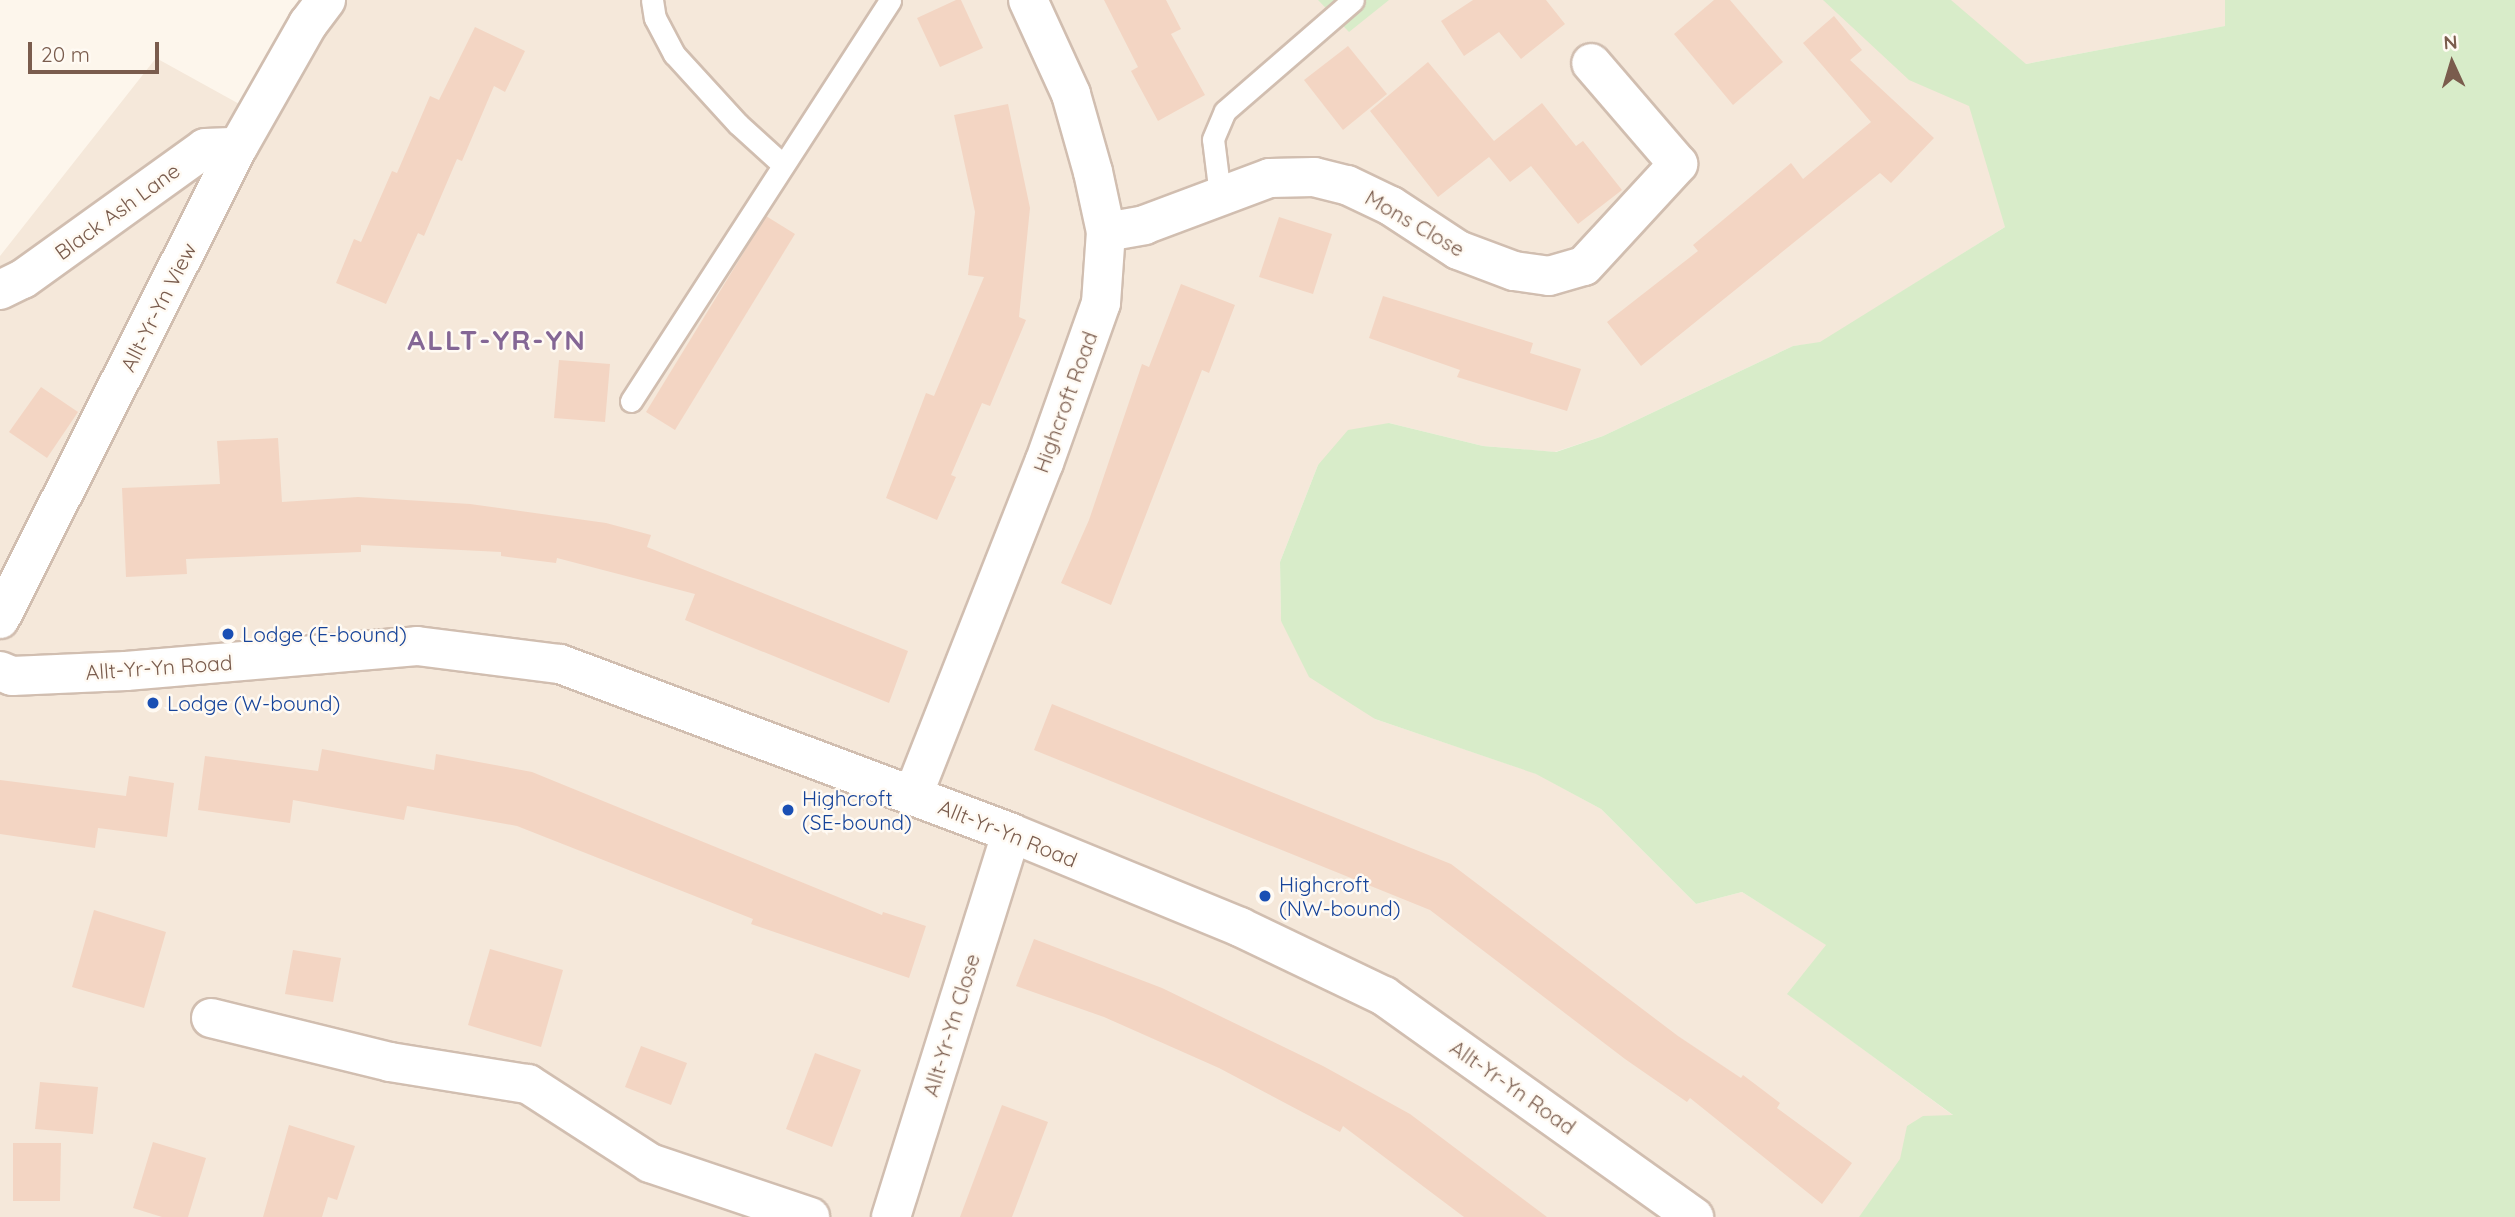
<!DOCTYPE html>
<style>
body{margin:0}
#map{position:relative;width:2515px;height:1217px;overflow:hidden;background:#fdf6ec;font-family:Quicksand,sans-serif}
div>[style]{position:absolute}
.residential>*{inset:0;background:#f5e8da}
.green>*{inset:0;background:#d8ecc9}
.building>*{inset:0;background:#f3d5c3}
.roads{filter:drop-shadow(2px 0 #d1beb0) drop-shadow(-2px 0 #d1beb0) drop-shadow(0 2px #d1beb0) drop-shadow(0 -2px #d1beb0)}
.lane>*{height:21px;margin:-10.5px;padding:0 10.5px;transform-origin:10.5px;border-radius:10.5px;background:#fff}
.street>*{height:38px;margin:-19px;padding:0 19px;transform-origin:19px;border-radius:19px;background:#fff}
.secondary>*{height:38px;margin:-19px;padding:0 19px;transform-origin:19px;border-radius:19px;background:#fff}
.dots>*{width:19px;height:19px;translate:-50% -50%;box-sizing:border-box;border:4px solid #fffaf3;border-radius:50%}
span{translate:-50% -50%;white-space:nowrap;text-align:center;line-height:1.15;-webkit-text-stroke:5px #fffaf3;paint-order:stroke}
.street-label{font-size:21px;color:#7a5c4d}
.transit-label{font-size:21px;color:#164399}
.left{translate:0 -50%;text-align:left}
.district-label{font-size:28px;color:#846695;font-weight:700;letter-spacing:2px}
.north{position:absolute;left:2417px;top:28px;width:70px;height:70px;-webkit-text-stroke:5px #fffaf3;paint-order:stroke;rotate:356deg;font-size:19px;font-weight:700;line-height:28px;text-align:center;color:#7a5c4d}
.north::after{content:'';display:block;margin:auto;width:24px;height:32px;background:#7a5c4d;clip-path:polygon(50% 0,100% 100%,50% 72%,0 100%)}
.scale{position:absolute;left:28px;top:42px;width:131px;height:32px;box-sizing:border-box;border:4px solid #7a5c4d;border-top:0;padding-left:9px;font-size:21px;line-height:24px;white-space:nowrap;color:#7a5c4d;-webkit-text-stroke:5px #fffaf3;paint-order:stroke}
</style>
<div id="map">
<div class="residential">
<div style="clip-path:polygon(326px 0,2225px 0,2226px 26px,2026px 64px,2005px 227px,1820px 343px,1793px 346px,1603px 436px,1555px 452px,1483px 446px,1389px 423px,1318px 465px,1280px 562px,1281px 621px,1375px 719px,1537px 774px,1601px 809px,1696px 904px,1742px 892px,1827px 945px,1788px 994px,1954px 1116px,1902px 1217px,0 1217px,0 256px,156px 58px,259px 115px)"></div>
</div>
<div class="green">
<div style="clip-path:polygon(1318px 0,1389px 0,1349px 32px)"></div>
<div style="clip-path:polygon(1823px 0,1951px 0,2026px 64px,2225px 26px,2225px 0,2515px 0,2515px 1217px,1859px 1217px,1900px 1159px,1907px 1126px,1923px 1116px,1953px 1115px,1787px 994px,1826px 945px,1742px 892px,1696px 904px,1601px 809px,1536px 774px,1375px 719px,1309px 677px,1281px 621px,1280px 562px,1318px 465px,1348px 430px,1389px 423px,1483px 446px,1556px 452px,1603px 436px,1793px 346px,1820px 342px,2005px 227px,1969px 106px,1909px 80px)"></div>
</div>
<div class="building">
<div style="clip-path:polygon(956px 0,961px 0,983px 48px,940px 67px,917px 18px)"></div>
<div style="clip-path:polygon(1104px 0,1166px 0,1181px 29px,1171px 34px,1205px 95px,1158px 121px,1131px 71px,1138px 67px)"></div>
<div style="clip-path:polygon(1473px 0,1546px 0,1565px 24px,1521px 59px,1499px 32px,1464px 56px,1441px 21px)"></div>
<div style="clip-path:polygon(1714px 0,1730px 0,1783px 62px,1733px 105px,1674px 34px)"></div>
<div style="clip-path:polygon(1834px 16px,1862px 50px,1850px 60px,1934px 138px,1891px 183px,1880px 173px,1641px 366px,1607px 322px,1698px 251px,1693px 245px,1791px 163px,1803px 179px,1871px 122px,1803px 43px)"></div>
<div style="clip-path:polygon(475px 27px,525px 51px,505px 92px,494px 86px,462px 161px,457px 159px,424px 236px,418px 233px,386px 304px,336px 283px,354px 239px,361px 242px,392px 171px,397px 173px,430px 96px,439px 100px)"></div>
<div style="clip-path:polygon(1348px 46px,1387px 94px,1343px 130px,1304px 80px)"></div>
<div style="clip-path:polygon(1428px 62px,1494px 141px,1542px 103px,1576px 146px,1583px 141px,1622px 190px,1578px 224px,1531px 166px,1510px 182px,1489px 157px,1438px 197px,1370px 111px)"></div>
<div style="clip-path:polygon(1008px 104px,1030px 208px,1019px 317px,1026px 320px,990px 406px,982px 403px,951px 475px,956px 477px,937px 520px,886px 498px,926px 393px,934px 396px,984px 277px,968px 275px,975px 212px,954px 115px)"></div>
<div style="clip-path:polygon(766px 216px,795px 234px,675px 430px,646px 412px)"></div>
<div style="clip-path:polygon(1279px 217px,1332px 234px,1313px 294px,1259px 277px)"></div>
<div style="clip-path:polygon(1181px 284px,1235px 305px,1209px 373px,1202px 370px,1111px 605px,1061px 583px,1089px 520px,1142px 364px,1149px 367px)"></div>
<div style="clip-path:polygon(1383px 296px,1533px 343px,1530px 353px,1581px 369px,1567px 411px,1457px 377px,1460px 370px,1369px 338px)"></div>
<div style="clip-path:polygon(559px 360px,610px 364px,605px 422px,554px 418px)"></div>
<div style="clip-path:polygon(41px 387px,78px 412px,47px 458px,9px 432px)"></div>
<div style="clip-path:polygon(278px 438px,282px 502px,358px 497px,470px 504px,606px 523px,651px 535px,647px 547px,908px 651px,889px 703px,685px 620px,695px 594px,557px 558px,556px 563px,501px 556px,501px 552px,361px 545px,361px 552px,186px 559px,187px 574px,126px 577px,122px 488px,220px 484px,217px 441px)"></div>
<div style="clip-path:polygon(1052px 704px,1451px 864px,1678px 1036px,1741px 1078px,1743px 1075px,1780px 1103px,1777px 1108px,1852px 1163px,1822px 1204px,1690px 1098px,1687px 1102px,1625px 1059px,1430px 910px,1034px 750px)"></div>
<div style="clip-path:polygon(322px 749px,434px 770px,436px 754px,532px 772px,882px 915px,883px 912px,926px 926px,909px 978px,751px 924px,753px 919px,517px 826px,407px 806px,404px 820px,293px 800px,290px 823px,198px 810px,205px 756px,318px 771px)"></div>
<div style="clip-path:polygon(129px 776px,174px 783px,167px 837px,98px 828px,95px 848px,0 834px,0 780px,126px 796px)"></div>
<div style="clip-path:polygon(94px 910px,166px 932px,144px 1008px,72px 987px)"></div>
<div style="clip-path:polygon(1034px 939px,1162px 988px,1323px 1066px,1410px 1114px,1547px 1217px,1464px 1217px,1343px 1126px,1340px 1132px,1219px 1068px,1104px 1017px,1016px 986px)"></div>
<div style="clip-path:polygon(490px 949px,563px 970px,541px 1047px,468px 1025px)"></div>
<div style="clip-path:polygon(293px 950px,341px 958px,333px 1002px,285px 994px)"></div>
<div style="clip-path:polygon(641px 1046px,687px 1063px,671px 1105px,625px 1087px)"></div>
<div style="clip-path:polygon(815px 1053px,861px 1070px,832px 1147px,786px 1129px)"></div>
<div style="clip-path:polygon(40px 1082px,98px 1087px,93px 1134px,35px 1129px)"></div>
<div style="clip-path:polygon(1002px 1105px,1048px 1122px,1012px 1217px,960px 1217px)"></div>
<div style="clip-path:polygon(289px 1125px,355px 1146px,337px 1200px,328px 1197px,322px 1217px,263px 1217px)"></div>
<div style="clip-path:polygon(153px 1142px,206px 1158px,188px 1217px,162px 1217px,133px 1208px)"></div>
<div style="clip-path:polygon(13px 1143px,61px 1143px,60px 1201px,13px 1201px)"></div>
</div>
<div class="roads">
<div class="lane">
<div style="left:652px;top:0;width:18px;rotate:81deg"></div>
<div style="left:655px;top:18px;width:41px;rotate:62.2deg"></div>
<div style="left:674px;top:54px;width:95px;rotate:47.6deg"></div>
<div style="left:738px;top:124px;width:61px;rotate:42.3deg"></div>
<div style="left:1220px;top:195px;width:56px;rotate:-97.1deg"></div>
<div style="left:1213px;top:139px;width:30px;rotate:-67deg"></div>
<div style="left:1225px;top:111px;width:169px;rotate:-40.9deg"></div>
<div style="left:631px;top:401px;width:477px;rotate:-57.1deg"></div>
</div>
<div class="street">
<div style="left:1106px;top:232px;width:39px;rotate:-10deg"></div>
<div style="left:1144px;top:225px;width:134px;rotate:-20.5deg"></div>
<div style="left:1270px;top:178px;width:44px;rotate:-1.3deg"></div>
<div style="left:1314px;top:177px;width:34px;rotate:14deg"></div>
<div style="left:1347px;top:185px;width:49px;rotate:25.5deg"></div>
<div style="left:1391px;top:206px;width:80px;rotate:33.3deg"></div>
<div style="left:1458px;top:250px;width:60px;rotate:20.6deg"></div>
<div style="left:1514px;top:271px;width:35px;rotate:8deg"></div>
<div style="left:1549px;top:276px;width:36px;rotate:-16deg"></div>
<div style="left:1584px;top:266px;width:139px;rotate:-47.3deg"></div>
<div style="left:1678px;top:164px;width:133px;rotate:-130.7deg"></div>
<div style="left:0;top:290px;width:25px;rotate:-26deg"></div>
<div style="left:23px;top:279px;width:224px;rotate:-35.7deg"></div>
<div style="left:205px;top:148px;width:33px;rotate:-2deg"></div>
<div style="left:0;top:671px;width:13px;rotate:23deg"></div>
<div style="left:12px;top:676px;width:114px;rotate:-2.5deg"></div>
<div style="left:126px;top:671px;width:292px;rotate:-4.9deg"></div>
<div style="left:417px;top:646px;width:144px;rotate:7.2deg"></div>
<div style="left:560px;top:664px;width:482px;rotate:20.5deg"></div>
<div style="left:1011px;top:833px;width:248px;rotate:22.3deg"></div>
<div style="left:1240px;top:927px;width:160px;rotate:25.6deg"></div>
<div style="left:1384px;top:996px;width:381px;rotate:35.5deg"></div>
<div style="left:913px;top:795px;width:357px;rotate:-68.5deg"></div>
<div style="left:1044px;top:463px;width:170px;rotate:-70.4deg"></div>
<div style="left:1101px;top:303px;width:71px;rotate:-86deg"></div>
<div style="left:1106px;top:232px;width:61px;rotate:-102.2deg"></div>
<div style="left:1093px;top:172px;width:81px;rotate:-105.8deg"></div>
<div style="left:1071px;top:94px;width:103px;rotate:-114.6deg"></div>
<div style="left:211px;top:1018px;width:184px;rotate:13.8deg"></div>
<div style="left:390px;top:1062px;width:140px;rotate:9.1deg"></div>
<div style="left:528px;top:1084px;width:145px;rotate:32.9deg"></div>
<div style="left:650px;top:1163px;width:169px;rotate:18.6deg"></div>
<div style="left:891px;top:1217px;width:402px;rotate:-72.6deg"></div>
</div>
<div class="secondary">
<div style="left:0;top:619px;width:529px;rotate:-63.24deg"></div>
<div style="left:238px;top:147px;width:142px;rotate:-60.4deg"></div>
<div style="left:308px;top:24px;width:30px;rotate:-53deg"></div>
</div>
</div>
<div class="dots">
<div style="left:228px;top:634px;background:#1a4fb4"></div>
<div style="left:153px;top:703px;background:#1a4fb4"></div>
<div style="left:788px;top:810px;background:#1a4fb4"></div>
<div style="left:1265px;top:896px;background:#1a4fb4"></div>
</div>
<div class="street-label">
<span style="left:117px;top:211px;rotate:-36deg">Black Ash Lane</span>
<span style="left:1415px;top:223px;rotate:30deg">Mons Close</span>
<span style="left:158px;top:307px;rotate:-63deg">Allt-Yr-Yn View</span>
<span style="left:1065px;top:402px;rotate:-70deg">Highcroft Road</span>
<span style="left:159px;top:667px;rotate:-4deg">Allt-Yr-Yn Road</span>
<span style="left:1008px;top:833px;rotate:22deg">Allt-Yr-Yn Road</span>
<span style="left:951px;top:1025px;rotate:-73deg">Allt-Yr-Yn Close</span>
<span style="left:1513px;top:1087px;rotate:35deg">Allt-Yr-Yn Road</span>
</div>
<div class="transit-label">
<span class="left" style="left:242px;top:634px">Lodge (E-bound)</span>
<span class="left" style="left:167px;top:703px">Lodge (W-bound)</span>
<span class="left" style="left:802px;top:810px">Highcroft<br>(SE-bound)</span>
<span class="left" style="left:1279px;top:896px">Highcroft<br>(NW-bound)</span>
</div>
<div class="district-label">
<span style="left:497px;top:340px">ALLT-YR-YN</span>
</div>
<div class="north">N</div>
<div class="scale">20 m</div>
</div>
